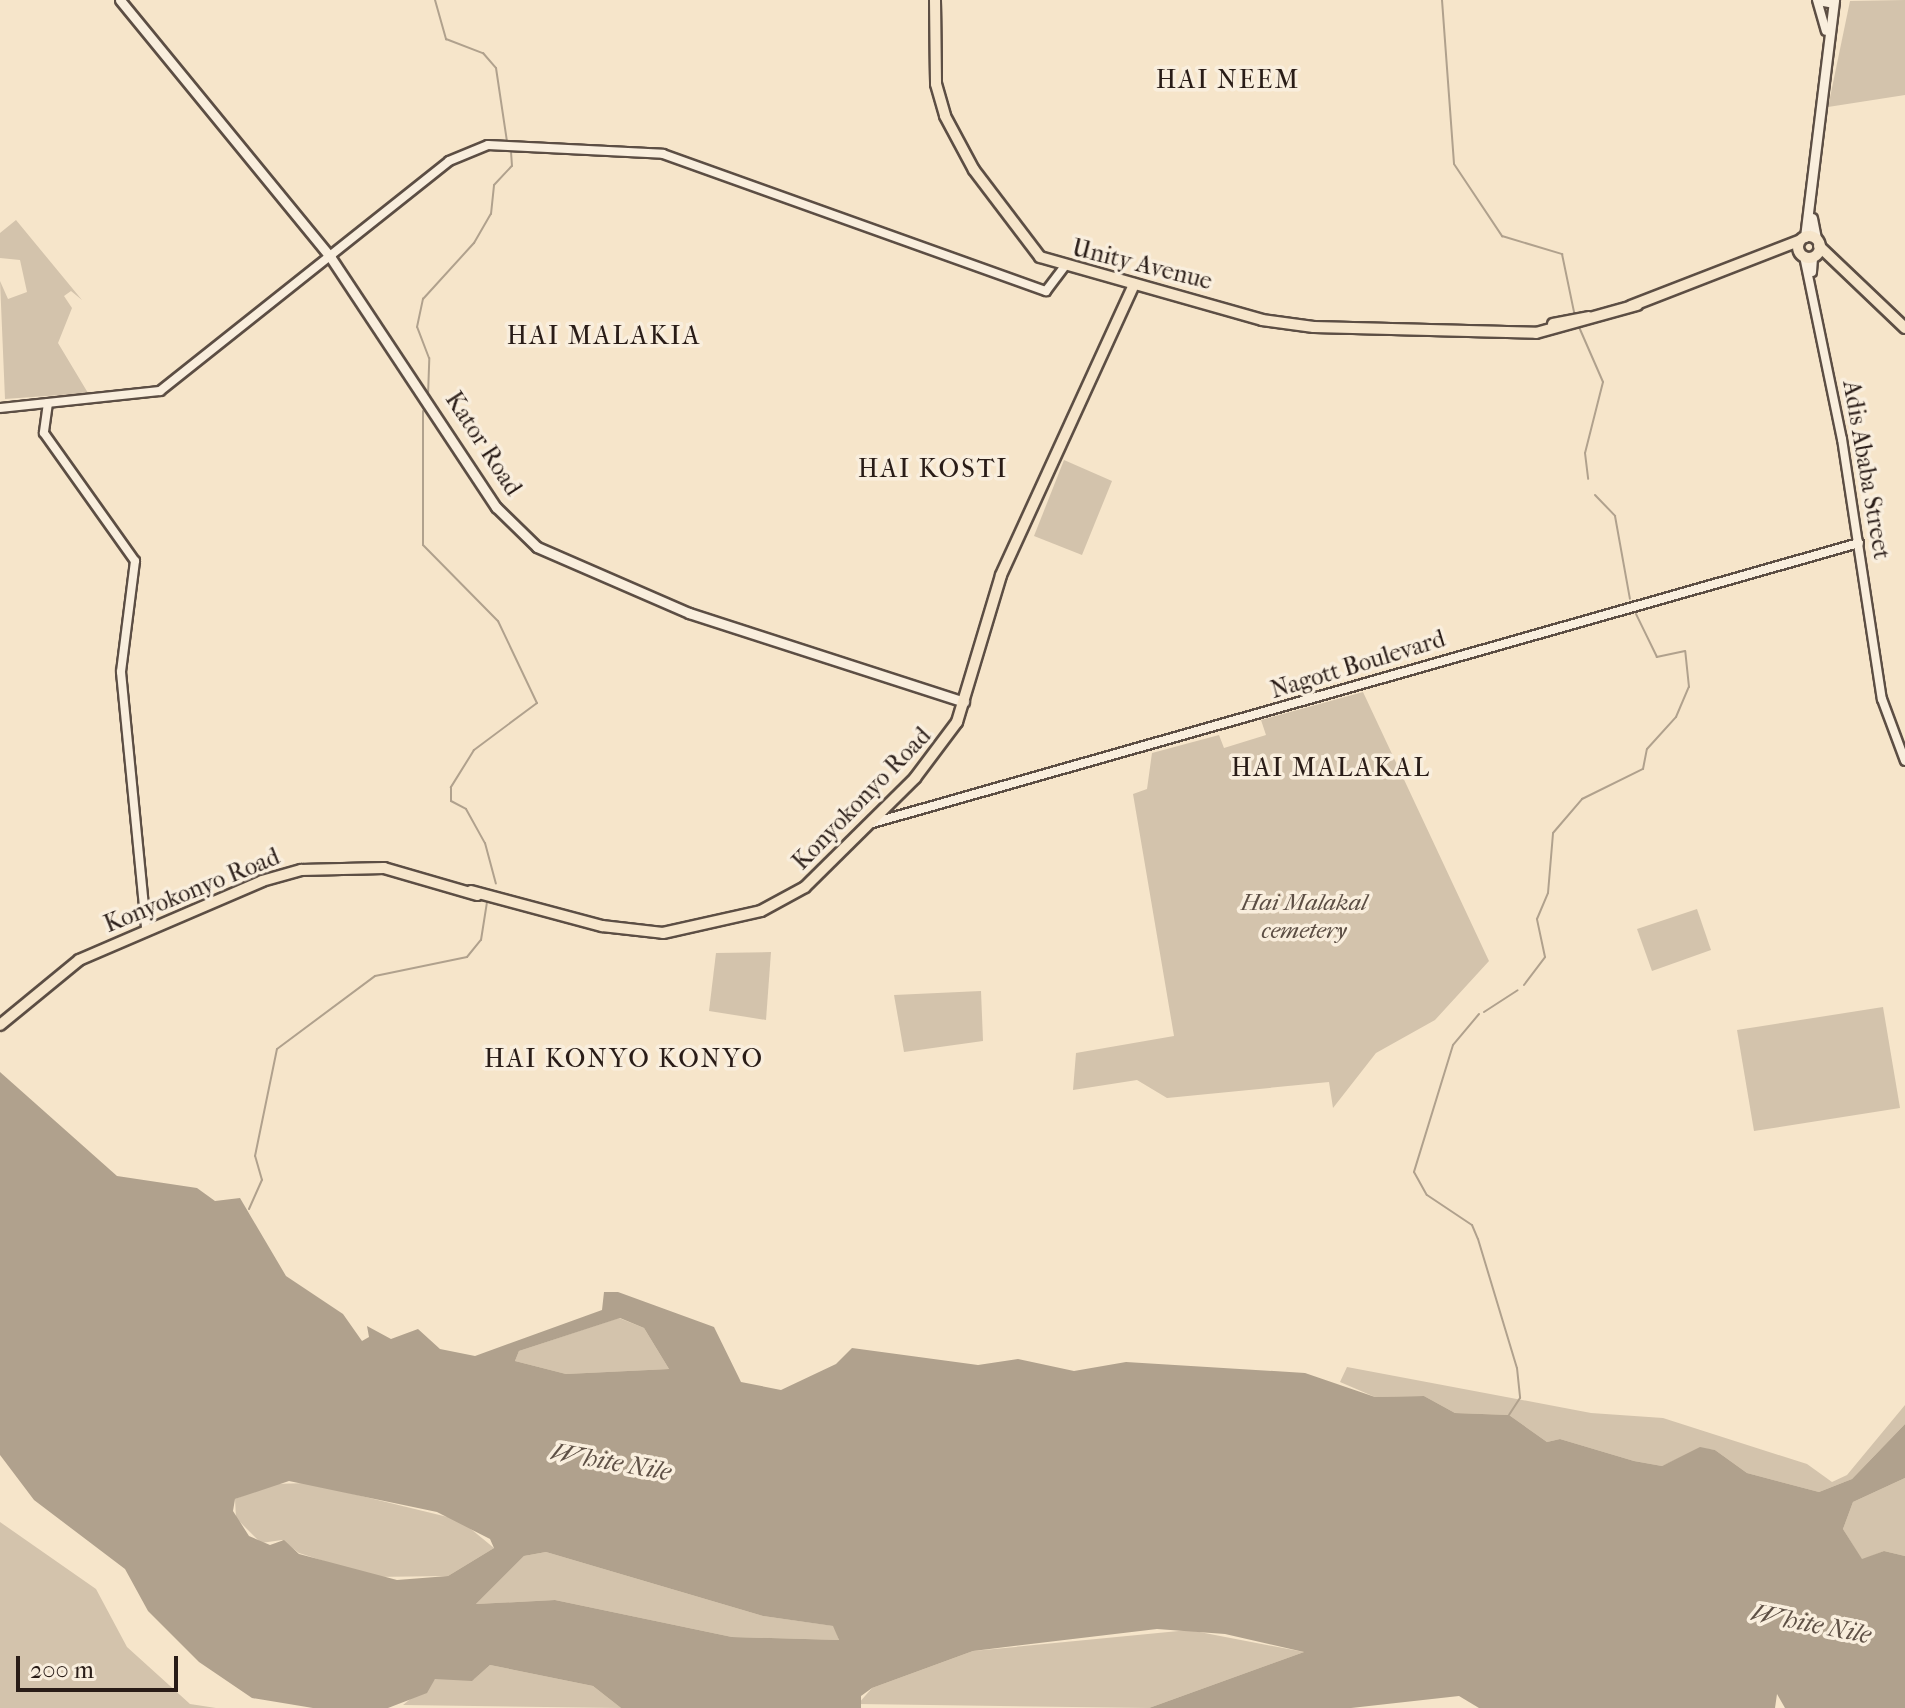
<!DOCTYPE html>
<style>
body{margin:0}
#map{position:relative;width:1905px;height:1708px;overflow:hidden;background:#f6e5ca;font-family:"IM FELL French Canon",serif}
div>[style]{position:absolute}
.green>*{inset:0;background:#d3c3ac}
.water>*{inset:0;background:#b0a18d}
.stream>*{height:2px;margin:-1px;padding:0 1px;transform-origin:1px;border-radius:1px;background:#b0a18d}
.roads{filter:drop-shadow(2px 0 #5c4e44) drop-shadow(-2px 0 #5c4e44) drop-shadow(0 2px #5c4e44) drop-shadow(0 -2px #5c4e44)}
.tertiary>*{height:8px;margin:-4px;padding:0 4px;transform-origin:4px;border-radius:4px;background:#f9eedd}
.secondary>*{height:9px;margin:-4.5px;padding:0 4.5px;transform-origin:4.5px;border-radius:4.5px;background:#f9eedd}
.primary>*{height:10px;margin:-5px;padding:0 5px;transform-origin:5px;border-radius:5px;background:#f6e5ca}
.primary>.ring{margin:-5px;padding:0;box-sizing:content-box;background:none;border:10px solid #f6e5ca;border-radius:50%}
span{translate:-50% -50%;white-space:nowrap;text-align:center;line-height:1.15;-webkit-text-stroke:7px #f9eedd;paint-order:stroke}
.street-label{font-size:24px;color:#291c17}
.park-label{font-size:24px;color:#5c4e44;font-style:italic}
.neighbourhood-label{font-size:26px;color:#291c17;letter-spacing:2px}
.water-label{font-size:26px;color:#5f5146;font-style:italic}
.scale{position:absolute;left:16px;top:1656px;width:162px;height:36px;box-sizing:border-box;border:4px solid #291c17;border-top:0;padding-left:10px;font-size:24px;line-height:28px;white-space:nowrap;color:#291c17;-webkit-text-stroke:6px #f9eedd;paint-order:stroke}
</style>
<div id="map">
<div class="green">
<div style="clip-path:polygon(1905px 0,1905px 95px,1828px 107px,1850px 1px)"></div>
<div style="clip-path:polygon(16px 220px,82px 300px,71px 291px,64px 296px,72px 308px,58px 343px,88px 393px,5px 399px,0 281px,8px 299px,27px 292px,20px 260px,0 258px,0 233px)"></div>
<div style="clip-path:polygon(1064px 460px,1112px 481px,1082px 555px,1034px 536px)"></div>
<div style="clip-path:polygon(1363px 692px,1489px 961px,1435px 1020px,1376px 1053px,1333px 1108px,1329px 1082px,1167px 1098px,1137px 1080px,1073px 1090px,1076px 1053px,1174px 1036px,1133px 794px,1147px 789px,1152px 753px,1219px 735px,1224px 748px,1266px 735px,1261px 720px)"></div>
<div style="clip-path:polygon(1697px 909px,1711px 950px,1652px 971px,1637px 929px)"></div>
<div style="clip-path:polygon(771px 952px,766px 1020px,709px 1011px,716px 953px)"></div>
<div style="clip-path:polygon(981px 991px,983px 1041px,904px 1052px,894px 995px)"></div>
<div style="clip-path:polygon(1883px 1007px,1900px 1108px,1754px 1131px,1737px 1030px)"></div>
<div style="clip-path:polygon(619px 1318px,644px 1328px,669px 1369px,566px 1374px,515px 1361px,519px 1351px)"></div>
<div style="clip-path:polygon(1347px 1367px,1591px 1413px,1663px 1418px,1807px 1464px,1832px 1482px,1847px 1475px,1905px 1405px,1905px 1424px,1852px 1479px,1819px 1492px,1747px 1473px,1715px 1450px,1701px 1448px,1662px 1466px,1634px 1461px,1560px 1439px,1547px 1442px,1509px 1415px,1455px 1413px,1424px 1396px,1375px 1397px,1340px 1382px)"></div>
<div style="clip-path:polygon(1905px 1478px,1905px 1556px,1884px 1551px,1862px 1560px,1843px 1529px,1853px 1502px)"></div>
<div style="clip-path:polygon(308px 1483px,460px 1520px,494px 1548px,448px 1576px,373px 1577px,299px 1553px,282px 1540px,261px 1543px,236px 1518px,235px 1499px,273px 1484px)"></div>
<div style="clip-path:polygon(0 1522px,96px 1589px,127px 1647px,190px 1704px,216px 1708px,0 1708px)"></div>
<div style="clip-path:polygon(546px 1552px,763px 1616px,834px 1626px,839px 1640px,732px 1637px,555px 1600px,476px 1604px,524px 1556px)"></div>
<div style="clip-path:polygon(1189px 1630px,1304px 1652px,1149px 1708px,858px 1704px,872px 1688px,973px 1651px)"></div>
<div style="clip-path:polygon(490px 1665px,593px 1686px,621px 1708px,403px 1705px,435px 1679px,474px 1679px)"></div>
</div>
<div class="water">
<div style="clip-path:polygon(evenodd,0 1072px,117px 1176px,197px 1188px,215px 1201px,240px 1198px,286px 1276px,343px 1314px,362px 1341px,369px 1337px,367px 1326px,391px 1339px,418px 1329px,440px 1349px,475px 1356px,602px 1310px,604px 1292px,618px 1292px,714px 1327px,741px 1382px,781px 1390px,836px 1364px,852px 1348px,978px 1365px,1018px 1359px,1074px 1371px,1126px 1362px,1305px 1373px,1375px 1397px,1424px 1396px,1455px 1413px,1509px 1415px,1547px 1442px,1560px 1439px,1634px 1461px,1662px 1466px,1700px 1447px,1715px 1450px,1747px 1473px,1819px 1492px,1852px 1479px,1905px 1424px,1905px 1478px,1853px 1502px,1843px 1529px,1862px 1559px,1884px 1551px,1905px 1556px,1905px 1708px,1785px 1708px,1777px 1694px,1775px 1708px,1479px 1708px,1459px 1696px,1351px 1708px,1149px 1708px,1304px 1652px,1225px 1634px,1157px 1629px,973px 1651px,872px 1688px,861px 1696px,861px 1708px,621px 1708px,593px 1686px,490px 1665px,472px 1681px,435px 1679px,427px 1693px,388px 1708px,313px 1708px,252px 1698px,199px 1662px,148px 1611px,125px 1569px,34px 1500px,0 1455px,0 1072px,620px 1318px,644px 1328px,669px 1369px,566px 1374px,515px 1361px,519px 1351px,620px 1318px,0 1072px,289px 1481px,437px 1512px,490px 1539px,494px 1548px,448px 1576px,397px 1580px,299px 1554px,284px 1540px,270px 1545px,249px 1536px,233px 1511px,235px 1499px,289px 1481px,0 1072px,546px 1552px,763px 1616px,833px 1626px,839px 1640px,732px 1637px,555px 1600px,476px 1604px,524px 1556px,546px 1552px)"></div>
</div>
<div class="stream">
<div style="left:435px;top:0;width:41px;rotate:74.2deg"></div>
<div style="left:446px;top:39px;width:40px;rotate:21deg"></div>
<div style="left:483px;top:53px;width:20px;rotate:49deg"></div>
<div style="left:496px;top:68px;width:75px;rotate:81.5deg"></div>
<div style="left:1442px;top:0;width:164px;rotate:85.8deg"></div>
<div style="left:1454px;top:164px;width:87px;rotate:56.3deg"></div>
<div style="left:1502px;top:236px;width:63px;rotate:16.7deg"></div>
<div style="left:1562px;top:254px;width:64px;rotate:78.3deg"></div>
<div style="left:1579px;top:327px;width:60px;rotate:66.4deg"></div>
<div style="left:1603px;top:382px;width:73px;rotate:104.2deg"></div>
<div style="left:1585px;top:453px;width:26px;rotate:83deg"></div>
<div style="left:428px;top:396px;width:38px;rotate:-88deg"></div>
<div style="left:429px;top:358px;width:33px;rotate:-111deg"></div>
<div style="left:417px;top:327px;width:29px;rotate:-78deg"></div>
<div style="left:423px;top:299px;width:76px;rotate:-47.7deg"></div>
<div style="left:474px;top:243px;width:34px;rotate:-60deg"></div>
<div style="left:491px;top:214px;width:29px;rotate:-84deg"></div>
<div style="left:494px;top:185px;width:26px;rotate:-47deg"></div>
<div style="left:512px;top:166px;width:13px;rotate:-94deg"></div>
<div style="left:423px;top:411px;width:134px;rotate:90deg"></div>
<div style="left:423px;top:545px;width:107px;rotate:45.4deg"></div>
<div style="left:498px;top:621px;width:91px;rotate:64.6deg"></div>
<div style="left:537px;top:703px;width:79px;rotate:143.3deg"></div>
<div style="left:474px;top:750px;width:44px;rotate:121.9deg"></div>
<div style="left:451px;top:787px;width:14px;rotate:90deg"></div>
<div style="left:451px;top:801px;width:17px;rotate:28deg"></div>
<div style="left:466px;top:809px;width:39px;rotate:61deg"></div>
<div style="left:485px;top:843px;width:42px;rotate:75deg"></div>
<div style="left:1595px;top:495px;width:29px;rotate:46deg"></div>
<div style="left:1615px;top:516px;width:84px;rotate:79.8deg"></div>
<div style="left:1524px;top:985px;width:35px;rotate:-53deg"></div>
<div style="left:1545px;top:957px;width:39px;rotate:-102deg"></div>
<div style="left:1537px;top:919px;width:28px;rotate:-67deg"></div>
<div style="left:1548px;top:893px;width:60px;rotate:-85.2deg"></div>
<div style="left:1553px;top:833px;width:45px;rotate:-49.5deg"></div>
<div style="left:1582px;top:799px;width:68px;rotate:-26.2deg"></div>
<div style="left:1643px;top:769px;width:20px;rotate:-79deg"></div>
<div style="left:1647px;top:749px;width:43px;rotate:-47.8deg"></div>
<div style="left:1676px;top:717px;width:33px;rotate:-67deg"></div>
<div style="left:1689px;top:687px;width:36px;rotate:-96deg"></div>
<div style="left:1685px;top:651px;width:29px;rotate:168deg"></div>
<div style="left:1657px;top:657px;width:48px;rotate:-116deg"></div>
<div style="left:1484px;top:1012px;width:40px;rotate:-32.9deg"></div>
<div style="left:1479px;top:1014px;width:40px;rotate:130deg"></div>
<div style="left:1453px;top:1045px;width:133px;rotate:107.1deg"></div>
<div style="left:1414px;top:1172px;width:26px;rotate:61deg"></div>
<div style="left:1427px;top:1195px;width:54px;rotate:33.7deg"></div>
<div style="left:1472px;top:1225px;width:15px;rotate:67deg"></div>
<div style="left:1478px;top:1239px;width:135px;rotate:73.2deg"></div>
<div style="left:1517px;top:1368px;width:30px;rotate:84deg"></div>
<div style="left:1520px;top:1398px;width:20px;rotate:123deg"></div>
<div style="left:249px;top:1209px;width:32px;rotate:-66deg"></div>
<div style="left:262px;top:1180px;width:25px;rotate:-106deg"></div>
<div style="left:255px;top:1156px;width:109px;rotate:-78.4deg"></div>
<div style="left:277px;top:1049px;width:122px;rotate:-36.7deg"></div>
<div style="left:375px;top:976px;width:94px;rotate:-11.7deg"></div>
<div style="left:467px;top:957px;width:22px;rotate:-51deg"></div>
<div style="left:481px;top:940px;width:37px;rotate:-81deg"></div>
</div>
<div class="roads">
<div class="tertiary">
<div style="left:1817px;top:0;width:32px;rotate:74deg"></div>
<div style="left:1804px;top:256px;width:187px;rotate:78.3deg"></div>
<div style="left:1842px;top:439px;width:263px;rotate:81.3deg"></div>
<div style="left:1882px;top:699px;width:66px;rotate:69.6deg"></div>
<div style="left:1812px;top:272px;width:15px;rotate:-86deg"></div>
<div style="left:48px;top:403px;width:30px;rotate:98deg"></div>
<div style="left:44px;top:433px;width:157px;rotate:54.6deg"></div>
<div style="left:135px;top:561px;width:112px;rotate:97.2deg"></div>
<div style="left:121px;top:672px;width:256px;rotate:84.4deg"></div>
<div style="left:0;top:408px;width:161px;rotate:-6.1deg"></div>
<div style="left:160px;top:391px;width:369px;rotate:-38.5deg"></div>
<div style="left:449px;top:161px;width:42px;rotate:-22.3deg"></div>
<div style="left:488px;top:145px;width:175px;rotate:2.9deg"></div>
<div style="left:663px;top:154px;width:407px;rotate:19.7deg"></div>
<div style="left:1046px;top:291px;width:30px;rotate:-53deg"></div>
<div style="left:869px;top:824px;width:1029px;rotate:-15.85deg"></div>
</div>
<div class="secondary">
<div style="left:120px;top:0;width:333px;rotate:50.7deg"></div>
<div style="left:331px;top:258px;width:299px;rotate:56.5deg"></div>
<div style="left:496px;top:507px;width:57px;rotate:44.3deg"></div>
<div style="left:537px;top:547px;width:166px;rotate:23.5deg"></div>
<div style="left:689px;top:613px;width:289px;rotate:17.9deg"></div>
<div style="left:1818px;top:0;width:15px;rotate:11deg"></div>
<div style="left:1812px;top:218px;width:21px;rotate:79deg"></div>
<div style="left:1805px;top:237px;width:239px;rotate:-83deg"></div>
</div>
<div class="primary">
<div style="left:935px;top:0;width:84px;rotate:89.3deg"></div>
<div style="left:936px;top:84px;width:33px;rotate:74deg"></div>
<div style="left:945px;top:116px;width:61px;rotate:61.8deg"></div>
<div style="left:974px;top:170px;width:109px;rotate:52.8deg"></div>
<div style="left:1040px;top:257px;width:231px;rotate:15.8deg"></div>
<div style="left:1262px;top:320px;width:52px;rotate:7.7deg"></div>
<div style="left:1314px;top:327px;width:222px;rotate:1.5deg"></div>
<div style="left:1536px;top:333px;width:105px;rotate:-15.5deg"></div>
<div class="ring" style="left:1798px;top:236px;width:12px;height:12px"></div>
<div style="left:1819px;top:246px;width:119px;rotate:43.6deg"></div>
<div style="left:1631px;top:306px;width:180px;rotate:-21.2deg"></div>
<div style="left:1553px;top:324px;width:36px;rotate:-11deg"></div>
<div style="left:471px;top:891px;width:136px;rotate:15deg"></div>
<div style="left:602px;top:926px;width:61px;rotate:6.5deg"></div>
<div style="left:663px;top:933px;width:100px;rotate:-12.7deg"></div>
<div style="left:761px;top:911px;width:50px;rotate:-28.6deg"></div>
<div style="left:805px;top:887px;width:155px;rotate:-44.7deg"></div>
<div style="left:915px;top:778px;width:70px;rotate:-53.1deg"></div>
<div style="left:957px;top:722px;width:153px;rotate:-73.3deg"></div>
<div style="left:1001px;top:575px;width:320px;rotate:-65.4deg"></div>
<div style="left:0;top:1025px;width:102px;rotate:-39.4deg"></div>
<div style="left:79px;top:960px;width:199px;rotate:-23.3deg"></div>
<div style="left:262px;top:881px;width:41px;rotate:-15.8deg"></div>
<div style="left:301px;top:870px;width:83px;rotate:-1.4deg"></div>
<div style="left:384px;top:868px;width:97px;rotate:16.2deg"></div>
</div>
</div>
<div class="street-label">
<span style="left:1142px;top:265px;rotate:14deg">Unity Avenue</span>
<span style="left:483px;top:444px;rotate:57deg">Kator Road</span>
<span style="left:1866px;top:470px;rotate:80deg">Adis Ababa Street</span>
<span style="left:1358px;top:665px;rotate:-17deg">Nagott Boulevard</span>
<span style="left:862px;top:799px;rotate:-46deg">Konyokonyo Road</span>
<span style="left:192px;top:891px;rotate:-22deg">Konyokonyo Road</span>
</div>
<div class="park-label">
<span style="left:1304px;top:917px">Hai Malakal<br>cemetery</span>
</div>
<div class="neighbourhood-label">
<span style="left:1228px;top:80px">HAI NEEM</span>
<span style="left:604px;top:336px">HAI MALAKIA</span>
<span style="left:933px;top:469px">HAI KOSTI</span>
<span style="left:1331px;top:768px">HAI MALAKAL</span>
<span style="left:624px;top:1059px">HAI KONYO KONYO</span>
</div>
<div class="water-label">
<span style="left:611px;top:1462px;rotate:10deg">White Nile</span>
<span style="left:1811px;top:1624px;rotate:11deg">White Nile</span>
</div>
<div class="scale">200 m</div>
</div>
